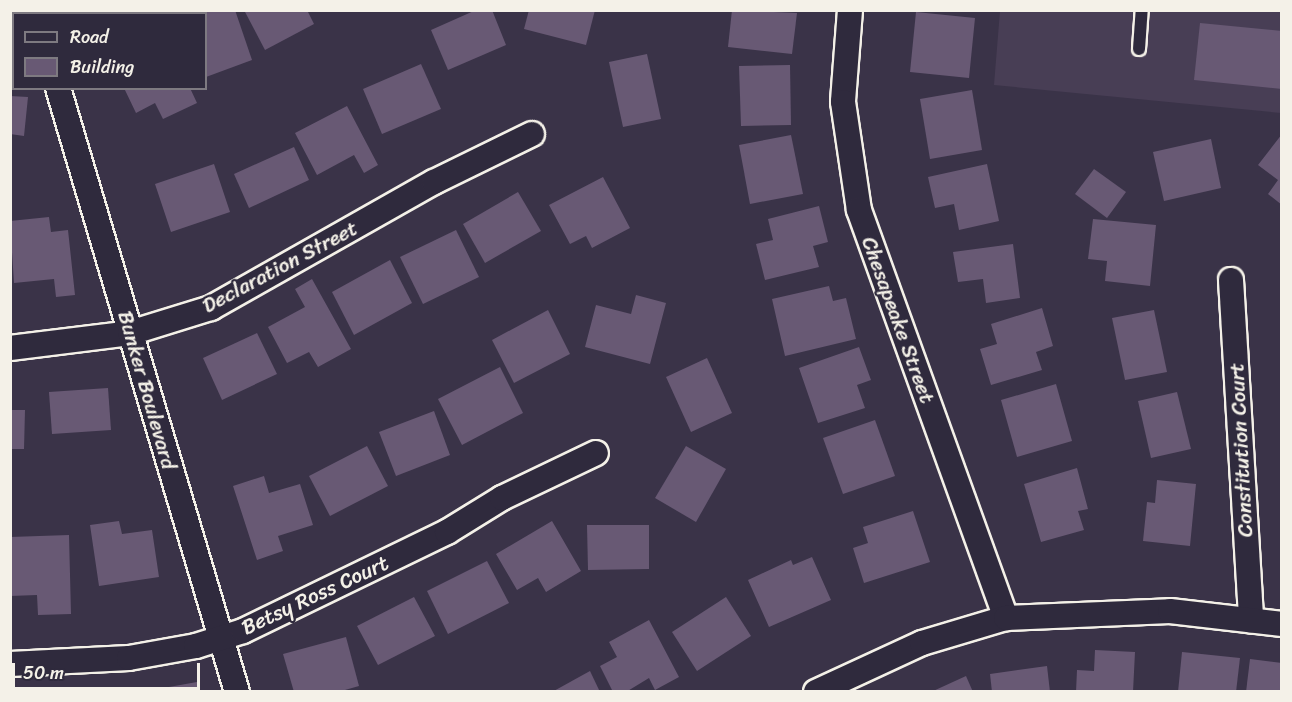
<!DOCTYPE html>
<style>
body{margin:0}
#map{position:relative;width:1292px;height:702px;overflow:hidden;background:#3a3348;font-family:Sriracha,sans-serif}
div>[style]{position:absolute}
.built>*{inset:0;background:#483e55}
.building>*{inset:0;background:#685974}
.roads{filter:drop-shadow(2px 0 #f4f1e8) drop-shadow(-2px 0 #f4f1e8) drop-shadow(0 2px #f4f1e8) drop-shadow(0 -2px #f4f1e8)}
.lane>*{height:12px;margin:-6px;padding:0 6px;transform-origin:6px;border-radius:6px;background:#2f2a3d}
.street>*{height:24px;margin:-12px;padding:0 12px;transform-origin:12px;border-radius:12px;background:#2f2a3d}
span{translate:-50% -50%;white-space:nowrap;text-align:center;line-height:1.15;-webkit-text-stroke:4.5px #2f2a3d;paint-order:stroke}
.street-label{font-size:21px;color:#f4f1e8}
.frame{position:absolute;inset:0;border:12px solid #f4f1e8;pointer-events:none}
.legend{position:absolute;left:12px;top:12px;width:195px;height:78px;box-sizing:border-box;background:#2f2a3d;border:2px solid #7e7a81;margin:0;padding:8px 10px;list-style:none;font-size:18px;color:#f4f1e8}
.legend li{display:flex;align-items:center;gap:12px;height:30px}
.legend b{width:30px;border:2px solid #7e7a81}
.scale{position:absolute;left:12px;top:663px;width:188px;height:27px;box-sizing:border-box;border:3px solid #f4f1e8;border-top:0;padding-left:8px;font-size:18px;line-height:21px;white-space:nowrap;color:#f4f1e8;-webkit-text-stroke:4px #2f2a3d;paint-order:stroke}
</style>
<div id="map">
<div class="built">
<div style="clip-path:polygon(1000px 11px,1281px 11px,1281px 113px,994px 85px)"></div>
</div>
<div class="building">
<div style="clip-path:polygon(209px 10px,235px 10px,252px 60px,206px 77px,206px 13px)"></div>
<div style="clip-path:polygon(244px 10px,307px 10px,314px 24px,265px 50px)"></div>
<div style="clip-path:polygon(476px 10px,492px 10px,506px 45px,448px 70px,431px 30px)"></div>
<div style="clip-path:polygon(529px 10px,595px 10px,586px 45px,524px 29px)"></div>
<div style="clip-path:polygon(732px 10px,797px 13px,792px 54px,728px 47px)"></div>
<div style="clip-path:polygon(916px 12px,975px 18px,969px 78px,910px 72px)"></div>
<div style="clip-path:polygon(1200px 23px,1282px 31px,1282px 89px,1194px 80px)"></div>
<div style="clip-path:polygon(647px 54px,661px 119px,623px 127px,609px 62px)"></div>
<div style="clip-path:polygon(421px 64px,441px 109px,382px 134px,363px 89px)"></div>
<div style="clip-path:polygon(790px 65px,791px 125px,741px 126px,739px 66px)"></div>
<div style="clip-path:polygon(124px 88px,190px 88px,197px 103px,163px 119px,155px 103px,136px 113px)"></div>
<div style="clip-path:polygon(972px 90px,982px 150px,930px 159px,920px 99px)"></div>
<div style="clip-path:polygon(10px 96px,28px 97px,24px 136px,10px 134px)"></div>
<div style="clip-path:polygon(347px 106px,378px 165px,364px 173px,354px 155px,317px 175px,295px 133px)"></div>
<div style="clip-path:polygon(1282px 134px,1282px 205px,1268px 194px,1278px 180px,1258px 165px)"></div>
<div style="clip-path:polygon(791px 135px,803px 194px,750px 204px,739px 145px)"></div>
<div style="clip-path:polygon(1211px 139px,1221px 188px,1164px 201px,1153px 152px)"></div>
<div style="clip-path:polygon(294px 147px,309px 180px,249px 208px,234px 174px)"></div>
<div style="clip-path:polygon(214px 164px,230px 212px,171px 232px,155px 184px)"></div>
<div style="clip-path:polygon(987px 164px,999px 221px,959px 230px,954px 204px,935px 208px,928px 177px)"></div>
<div style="clip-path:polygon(1094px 169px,1126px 192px,1107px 218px,1075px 194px)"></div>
<div style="clip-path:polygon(603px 177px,630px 228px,592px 248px,586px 236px,570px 244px,549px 205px)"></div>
<div style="clip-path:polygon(518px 192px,541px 231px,485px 263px,463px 224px)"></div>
<div style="clip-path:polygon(819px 206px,828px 242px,813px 246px,819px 267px,765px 280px,756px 244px,773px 240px,768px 219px)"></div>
<div style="clip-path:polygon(49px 217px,51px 232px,68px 230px,75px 295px,56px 297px,54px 279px,14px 283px,10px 221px)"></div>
<div style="clip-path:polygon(1093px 219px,1156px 225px,1150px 286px,1105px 281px,1107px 261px,1088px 259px)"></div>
<div style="clip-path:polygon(456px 230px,479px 277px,423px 304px,400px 257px)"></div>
<div style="clip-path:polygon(1013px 244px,1020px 298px,986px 303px,983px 279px,958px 282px,953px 252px)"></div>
<div style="clip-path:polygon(390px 260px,412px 303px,354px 335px,332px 292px)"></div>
<div style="clip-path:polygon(312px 279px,351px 349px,318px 367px,309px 352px,287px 363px,268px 327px,305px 307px,295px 289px)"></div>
<div style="clip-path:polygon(829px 286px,833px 301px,846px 298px,856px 339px,785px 356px,772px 299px)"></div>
<div style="clip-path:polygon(636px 295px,666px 303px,650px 364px,585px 347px,596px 305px,631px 314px)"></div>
<div style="clip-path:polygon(1042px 308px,1053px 346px,1036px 352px,1042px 370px,991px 385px,980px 349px,997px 344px,991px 324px)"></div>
<div style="clip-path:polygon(548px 310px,570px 354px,514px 383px,492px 340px)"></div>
<div style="clip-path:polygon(1154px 310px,1167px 372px,1125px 380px,1112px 318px)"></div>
<div style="clip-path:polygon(257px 333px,277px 374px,222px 400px,203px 358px)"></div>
<div style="clip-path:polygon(859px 347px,871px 380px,857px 385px,865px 408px,818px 423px,799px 368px)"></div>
<div style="clip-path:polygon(707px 358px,732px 413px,691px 432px,666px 377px)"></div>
<div style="clip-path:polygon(500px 367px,523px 413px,462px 445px,438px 399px)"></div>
<div style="clip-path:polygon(1056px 384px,1072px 441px,1017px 457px,1001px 400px)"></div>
<div style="clip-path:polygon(108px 388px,111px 430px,52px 434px,49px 392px)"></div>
<div style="clip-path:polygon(1177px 392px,1191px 449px,1151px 458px,1138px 401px)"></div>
<div style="clip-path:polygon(10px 410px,25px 410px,24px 449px,10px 449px)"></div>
<div style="clip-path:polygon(434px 411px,450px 455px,396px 476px,379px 432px)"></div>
<div style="clip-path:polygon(875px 420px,895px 476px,843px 494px,823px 438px)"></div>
<div style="clip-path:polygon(367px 446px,388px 486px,330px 516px,309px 476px)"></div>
<div style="clip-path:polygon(686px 446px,726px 469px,696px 522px,655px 498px)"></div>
<div style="clip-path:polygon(1077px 468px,1088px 509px,1078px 511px,1084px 530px,1041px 542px,1024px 484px)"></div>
<div style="clip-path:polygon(264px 476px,269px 493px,300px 484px,313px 525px,278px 536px,283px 551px,257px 560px,233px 486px)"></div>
<div style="clip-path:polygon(1157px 480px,1196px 484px,1190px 546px,1143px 541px,1147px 502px,1155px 503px)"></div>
<div style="clip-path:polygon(913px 511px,930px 562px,864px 583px,853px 548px,868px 543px,863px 527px)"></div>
<div style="clip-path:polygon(119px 521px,122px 534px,152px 530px,159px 577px,99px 586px,90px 525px)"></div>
<div style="clip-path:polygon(552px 521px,581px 571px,546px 592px,538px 578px,517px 590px,496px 554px)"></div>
<div style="clip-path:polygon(587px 525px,649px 525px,649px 569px,588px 570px)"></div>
<div style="clip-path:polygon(69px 535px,71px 614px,38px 615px,37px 595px,10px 596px,10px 537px)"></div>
<div style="clip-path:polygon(812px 557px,831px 600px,769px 627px,748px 580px,791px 560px,793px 565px)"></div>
<div style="clip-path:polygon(487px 561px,509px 603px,448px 634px,427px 591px)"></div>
<div style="clip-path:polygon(414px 597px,435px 636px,378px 665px,357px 626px)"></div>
<div style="clip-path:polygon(726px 597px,751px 636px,697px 671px,672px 632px)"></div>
<div style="clip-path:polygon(649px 620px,679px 677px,655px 690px,649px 678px,626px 692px,613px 692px,600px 666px,617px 657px,609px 642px)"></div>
<div style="clip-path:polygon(346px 637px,359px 686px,338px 692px,294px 692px,283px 654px)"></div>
<div style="clip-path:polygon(1095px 650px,1135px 652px,1133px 692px,1076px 692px,1077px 670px,1094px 671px)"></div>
<div style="clip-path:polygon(1182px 652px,1240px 658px,1236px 692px,1178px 692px)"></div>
<div style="clip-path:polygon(1250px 659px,1282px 663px,1282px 692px,1246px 692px)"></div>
<div style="clip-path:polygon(1047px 666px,1050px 692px,992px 692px,990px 674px)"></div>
<div style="clip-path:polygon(590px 671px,600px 692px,552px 692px)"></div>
<div style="clip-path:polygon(966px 676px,973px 692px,931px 692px)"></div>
<div style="clip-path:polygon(197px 682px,199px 692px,152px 692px,152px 690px)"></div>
</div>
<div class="roads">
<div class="lane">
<div style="left:1139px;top:49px;width:39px;rotate:-86deg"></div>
</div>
<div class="street">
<div style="left:37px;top:10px;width:4px;rotate:90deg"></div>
<div style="left:850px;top:10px;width:92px;rotate:94.4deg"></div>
<div style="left:843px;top:102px;width:109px;rotate:81.6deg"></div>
<div style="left:859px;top:210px;width:434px;rotate:70.2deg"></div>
<div style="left:83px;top:14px;width:8px;rotate:-30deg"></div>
<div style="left:10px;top:38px;width:4px;rotate:-14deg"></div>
<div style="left:58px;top:88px;width:630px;rotate:73.49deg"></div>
<div style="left:1231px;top:280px;width:341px;rotate:86.6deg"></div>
<div style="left:10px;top:348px;width:121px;rotate:-7.1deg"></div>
<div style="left:130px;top:333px;width:85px;rotate:-17.2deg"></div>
<div style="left:211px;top:308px;width:256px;rotate:-29.5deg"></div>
<div style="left:434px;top:182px;width:109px;rotate:-26.1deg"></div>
<div style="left:10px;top:664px;width:119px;rotate:-2.9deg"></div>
<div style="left:129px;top:658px;width:68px;rotate:-10.2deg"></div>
<div style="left:196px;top:646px;width:49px;rotate:-17.7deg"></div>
<div style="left:243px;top:631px;width:227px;rotate:-25.9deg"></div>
<div style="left:447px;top:532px;width:65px;rotate:-31.7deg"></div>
<div style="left:502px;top:498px;width:104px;rotate:-25.6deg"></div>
<div style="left:816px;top:692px;width:117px;rotate:-24.8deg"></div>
<div style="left:922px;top:643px;width:88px;rotate:-16.6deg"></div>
<div style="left:1006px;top:618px;width:164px;rotate:-2.4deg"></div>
<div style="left:1170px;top:611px;width:113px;rotate:6.6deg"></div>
</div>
</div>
<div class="street-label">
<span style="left:280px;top:267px;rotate:-28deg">Declaration Street</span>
<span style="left:898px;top:320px;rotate:70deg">Chesapeake Street</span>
<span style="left:147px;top:390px;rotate:74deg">Bunker Boulevard</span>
<span style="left:1241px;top:450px;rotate:-93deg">Constitution Court</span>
<span style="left:315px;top:595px;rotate:-25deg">Betsy Ross Court</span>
</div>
<div class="frame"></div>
<ul class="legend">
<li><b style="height:8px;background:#2f2a3d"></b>Road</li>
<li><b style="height:16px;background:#685974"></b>Building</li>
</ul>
<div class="scale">50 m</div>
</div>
